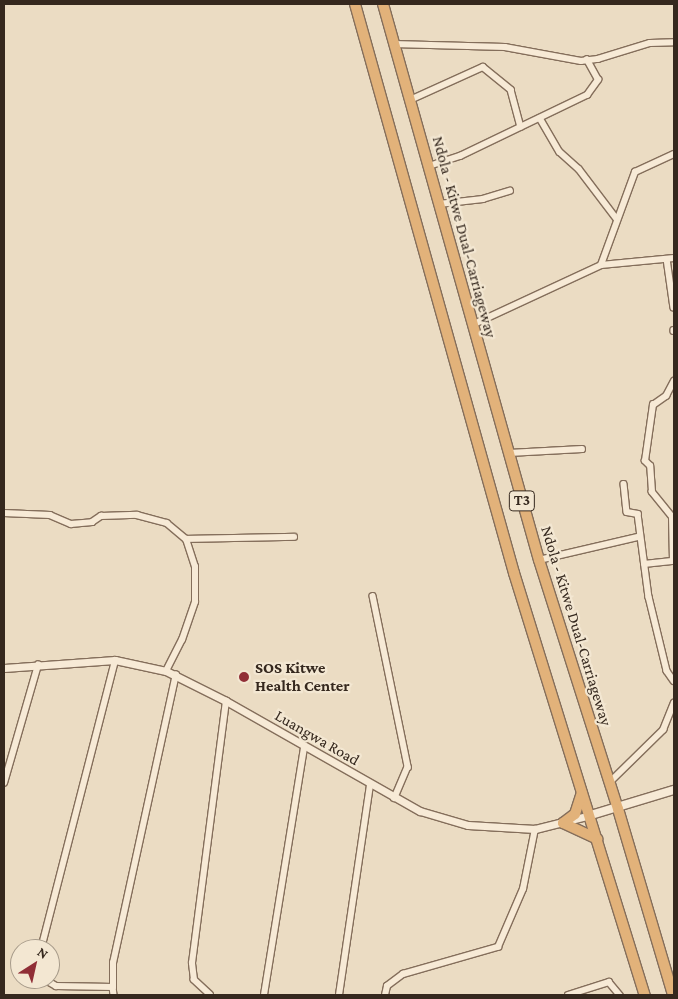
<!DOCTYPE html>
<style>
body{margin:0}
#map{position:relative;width:678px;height:999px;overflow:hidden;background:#ebdcc3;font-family:"Crimson Pro",serif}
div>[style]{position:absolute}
.roads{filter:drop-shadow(1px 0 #846e5b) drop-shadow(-1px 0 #846e5b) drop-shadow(0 1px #846e5b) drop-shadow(0 -1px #846e5b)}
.minor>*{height:5.5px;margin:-2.75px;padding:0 2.75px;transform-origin:2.75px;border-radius:2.75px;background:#f7ead6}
.tertiary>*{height:7px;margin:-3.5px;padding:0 3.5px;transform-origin:3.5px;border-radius:3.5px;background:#f7ead6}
.secondary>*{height:8px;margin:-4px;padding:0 4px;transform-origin:4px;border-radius:4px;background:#f7ead6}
.trunk>*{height:10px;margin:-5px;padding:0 5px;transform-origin:5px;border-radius:5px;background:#e2b27a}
.dots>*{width:14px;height:14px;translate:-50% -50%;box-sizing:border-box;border:2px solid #f3e7d2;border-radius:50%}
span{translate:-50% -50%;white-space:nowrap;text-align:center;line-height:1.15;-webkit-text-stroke:4.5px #f3e7d2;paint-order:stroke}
.shield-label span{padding:1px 4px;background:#f3e7d2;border:1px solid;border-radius:4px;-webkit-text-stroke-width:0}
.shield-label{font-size:15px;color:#35281e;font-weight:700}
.street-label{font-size:16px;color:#35281e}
.poi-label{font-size:16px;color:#35281e;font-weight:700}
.left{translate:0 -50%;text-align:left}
.frame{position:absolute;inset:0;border:5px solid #35281e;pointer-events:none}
.north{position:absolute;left:10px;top:939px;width:50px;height:50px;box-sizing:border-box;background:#f3e7d2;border:1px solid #a79b8a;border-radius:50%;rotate:35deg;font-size:14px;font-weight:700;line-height:20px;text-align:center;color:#35281e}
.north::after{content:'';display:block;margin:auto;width:18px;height:22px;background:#902e36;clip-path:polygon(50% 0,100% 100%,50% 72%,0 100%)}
</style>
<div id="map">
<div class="roads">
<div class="minor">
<div style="left:393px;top:44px;width:112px;rotate:1.5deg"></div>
<div style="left:505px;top:47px;width:77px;rotate:10.4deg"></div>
<div style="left:581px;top:61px;width:17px;rotate:-7deg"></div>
<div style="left:598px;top:59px;width:54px;rotate:-17.1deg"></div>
<div style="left:650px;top:43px;width:24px;rotate:-2deg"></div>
<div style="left:410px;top:100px;width:80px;rotate:-24.3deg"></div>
<div style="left:483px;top:67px;width:36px;rotate:39deg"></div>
<div style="left:511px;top:90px;width:38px;rotate:75deg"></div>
<div style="left:540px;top:118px;width:39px;rotate:60deg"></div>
<div style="left:560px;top:152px;width:25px;rotate:42deg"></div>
<div style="left:579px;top:169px;width:63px;rotate:52.8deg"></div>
<div style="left:429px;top:166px;width:33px;rotate:-18deg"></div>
<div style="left:460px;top:156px;width:141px;rotate:-25.7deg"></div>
<div style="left:587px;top:95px;width:19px;rotate:-54deg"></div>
<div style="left:598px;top:80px;width:23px;rotate:-119deg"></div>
<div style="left:439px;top:204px;width:44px;rotate:-6.5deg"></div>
<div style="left:483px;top:199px;width:28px;rotate:-17deg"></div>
<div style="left:667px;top:259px;width:49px;rotate:81.9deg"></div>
<div style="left:601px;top:265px;width:99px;rotate:-69.9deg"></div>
<div style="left:635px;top:172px;width:43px;rotate:-24.8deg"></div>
<div style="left:472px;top:325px;width:142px;rotate:-24.9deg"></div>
<div style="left:601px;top:265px;width:73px;rotate:-5.5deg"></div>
<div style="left:674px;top:330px;width:1px;rotate:90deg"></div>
<div style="left:509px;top:453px;width:73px;rotate:-3.1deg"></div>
<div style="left:624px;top:484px;width:28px;rotate:84deg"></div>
<div style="left:627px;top:512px;width:11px;rotate:10deg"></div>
<div style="left:638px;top:514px;width:84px;rotate:82.5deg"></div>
<div style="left:649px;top:597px;width:76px;rotate:76.3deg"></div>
<div style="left:667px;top:671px;width:12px;rotate:55deg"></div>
<div style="left:4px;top:513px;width:46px;rotate:2.5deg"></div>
<div style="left:50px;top:515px;width:23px;rotate:23deg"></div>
<div style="left:71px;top:524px;width:21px;rotate:-5deg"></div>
<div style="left:92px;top:522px;width:11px;rotate:-34deg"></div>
<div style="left:101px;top:516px;width:36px;rotate:-2deg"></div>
<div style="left:137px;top:515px;width:31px;rotate:15deg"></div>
<div style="left:167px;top:523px;width:25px;rotate:40deg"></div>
<div style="left:539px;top:560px;width:102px;rotate:-13.1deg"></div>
<div style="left:673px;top:561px;width:44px;rotate:-91.3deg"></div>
<div style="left:672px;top:517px;width:32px;rotate:-129deg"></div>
<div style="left:652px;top:492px;width:26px;rotate:-94deg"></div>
<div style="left:650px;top:466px;width:7px;rotate:-135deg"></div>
<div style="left:645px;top:461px;width:57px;rotate:-81.9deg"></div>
<div style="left:653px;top:405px;width:16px;rotate:-35deg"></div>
<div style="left:666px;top:396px;width:17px;rotate:-62deg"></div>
<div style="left:644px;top:564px;width:30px;rotate:-6deg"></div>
<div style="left:373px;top:596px;width:175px;rotate:78.4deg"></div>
<div style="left:408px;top:767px;width:34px;rotate:113deg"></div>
<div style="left:166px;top:671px;width:35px;rotate:-63deg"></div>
<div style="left:182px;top:640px;width:40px;rotate:-71.1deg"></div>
<div style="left:195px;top:602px;width:35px;rotate:-90deg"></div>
<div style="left:195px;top:567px;width:29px;rotate:-108deg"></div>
<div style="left:186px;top:539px;width:108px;rotate:-1.1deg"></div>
<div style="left:4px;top:783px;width:123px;rotate:-73.9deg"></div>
<div style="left:609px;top:783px;width:76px;rotate:-44.5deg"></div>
<div style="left:663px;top:730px;width:29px;rotate:-68deg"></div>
<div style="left:41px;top:949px;width:298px;rotate:-75.6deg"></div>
<div style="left:44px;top:979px;width:14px;rotate:30deg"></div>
<div style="left:56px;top:986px;width:57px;rotate:1deg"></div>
<div style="left:113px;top:987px;width:24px;rotate:-90deg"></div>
<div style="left:113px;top:963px;width:295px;rotate:-77.7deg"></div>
<div style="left:113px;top:987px;width:8px;rotate:83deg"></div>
<div style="left:210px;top:995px;width:22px;rotate:-137deg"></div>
<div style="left:194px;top:980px;width:17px;rotate:-97deg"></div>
<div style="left:192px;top:963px;width:264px;rotate:-82.6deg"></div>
<div style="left:264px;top:995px;width:251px;rotate:-80.8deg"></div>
<div style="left:339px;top:995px;width:213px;rotate:-81.6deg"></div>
<div style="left:385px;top:995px;width:9px;rotate:-77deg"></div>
<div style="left:387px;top:986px;width:20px;rotate:-37deg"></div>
<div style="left:403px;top:974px;width:99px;rotate:-15.9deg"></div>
<div style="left:498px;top:947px;width:63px;rotate:-66.7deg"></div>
<div style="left:523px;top:889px;width:61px;rotate:-78.7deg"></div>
<div style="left:568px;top:995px;width:43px;rotate:-17.6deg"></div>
<div style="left:609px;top:982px;width:17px;rotate:50deg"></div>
</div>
<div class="tertiary">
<div style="left:4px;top:668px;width:111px;rotate:-4.1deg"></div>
<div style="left:115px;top:660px;width:52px;rotate:12.2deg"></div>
<div style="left:166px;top:671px;width:67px;rotate:26.6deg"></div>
<div style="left:226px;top:701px;width:223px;rotate:29.6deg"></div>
<div style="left:420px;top:811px;width:50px;rotate:16.3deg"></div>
<div style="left:468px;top:825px;width:67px;rotate:3.4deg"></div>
<div style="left:535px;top:829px;width:58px;rotate:-14deg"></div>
</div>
<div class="secondary">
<div style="left:591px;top:815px;width:87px;rotate:-16.8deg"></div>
</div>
<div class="trunk">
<div style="left:355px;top:4px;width:591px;rotate:74.39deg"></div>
<div style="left:514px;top:573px;width:442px;rotate:72.8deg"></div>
<div style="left:383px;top:4px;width:577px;rotate:74.33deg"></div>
<div style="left:539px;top:560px;width:261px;rotate:72.4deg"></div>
<div style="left:618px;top:809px;width:194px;rotate:73.5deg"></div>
<div style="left:563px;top:823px;width:38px;rotate:25deg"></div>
<div style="left:563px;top:823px;width:15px;rotate:-37deg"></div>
<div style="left:575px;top:814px;width:22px;rotate:-72deg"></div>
</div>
</div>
<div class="dots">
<div style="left:244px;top:677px;background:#902e36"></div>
</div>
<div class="shield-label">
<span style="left:522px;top:501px">T3</span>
</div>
<div class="street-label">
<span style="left:464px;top:237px;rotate:75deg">Ndola - Kitwe Dual-Carriageway</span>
<span style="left:576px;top:626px;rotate:73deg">Ndola - Kitwe Dual-Carriageway</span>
<span style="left:317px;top:738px;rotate:30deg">Luangwa Road</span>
</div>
<div class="poi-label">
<span class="left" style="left:255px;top:677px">SOS Kitwe<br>Health Center</span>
</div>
<div class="frame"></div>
<div class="north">N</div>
</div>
